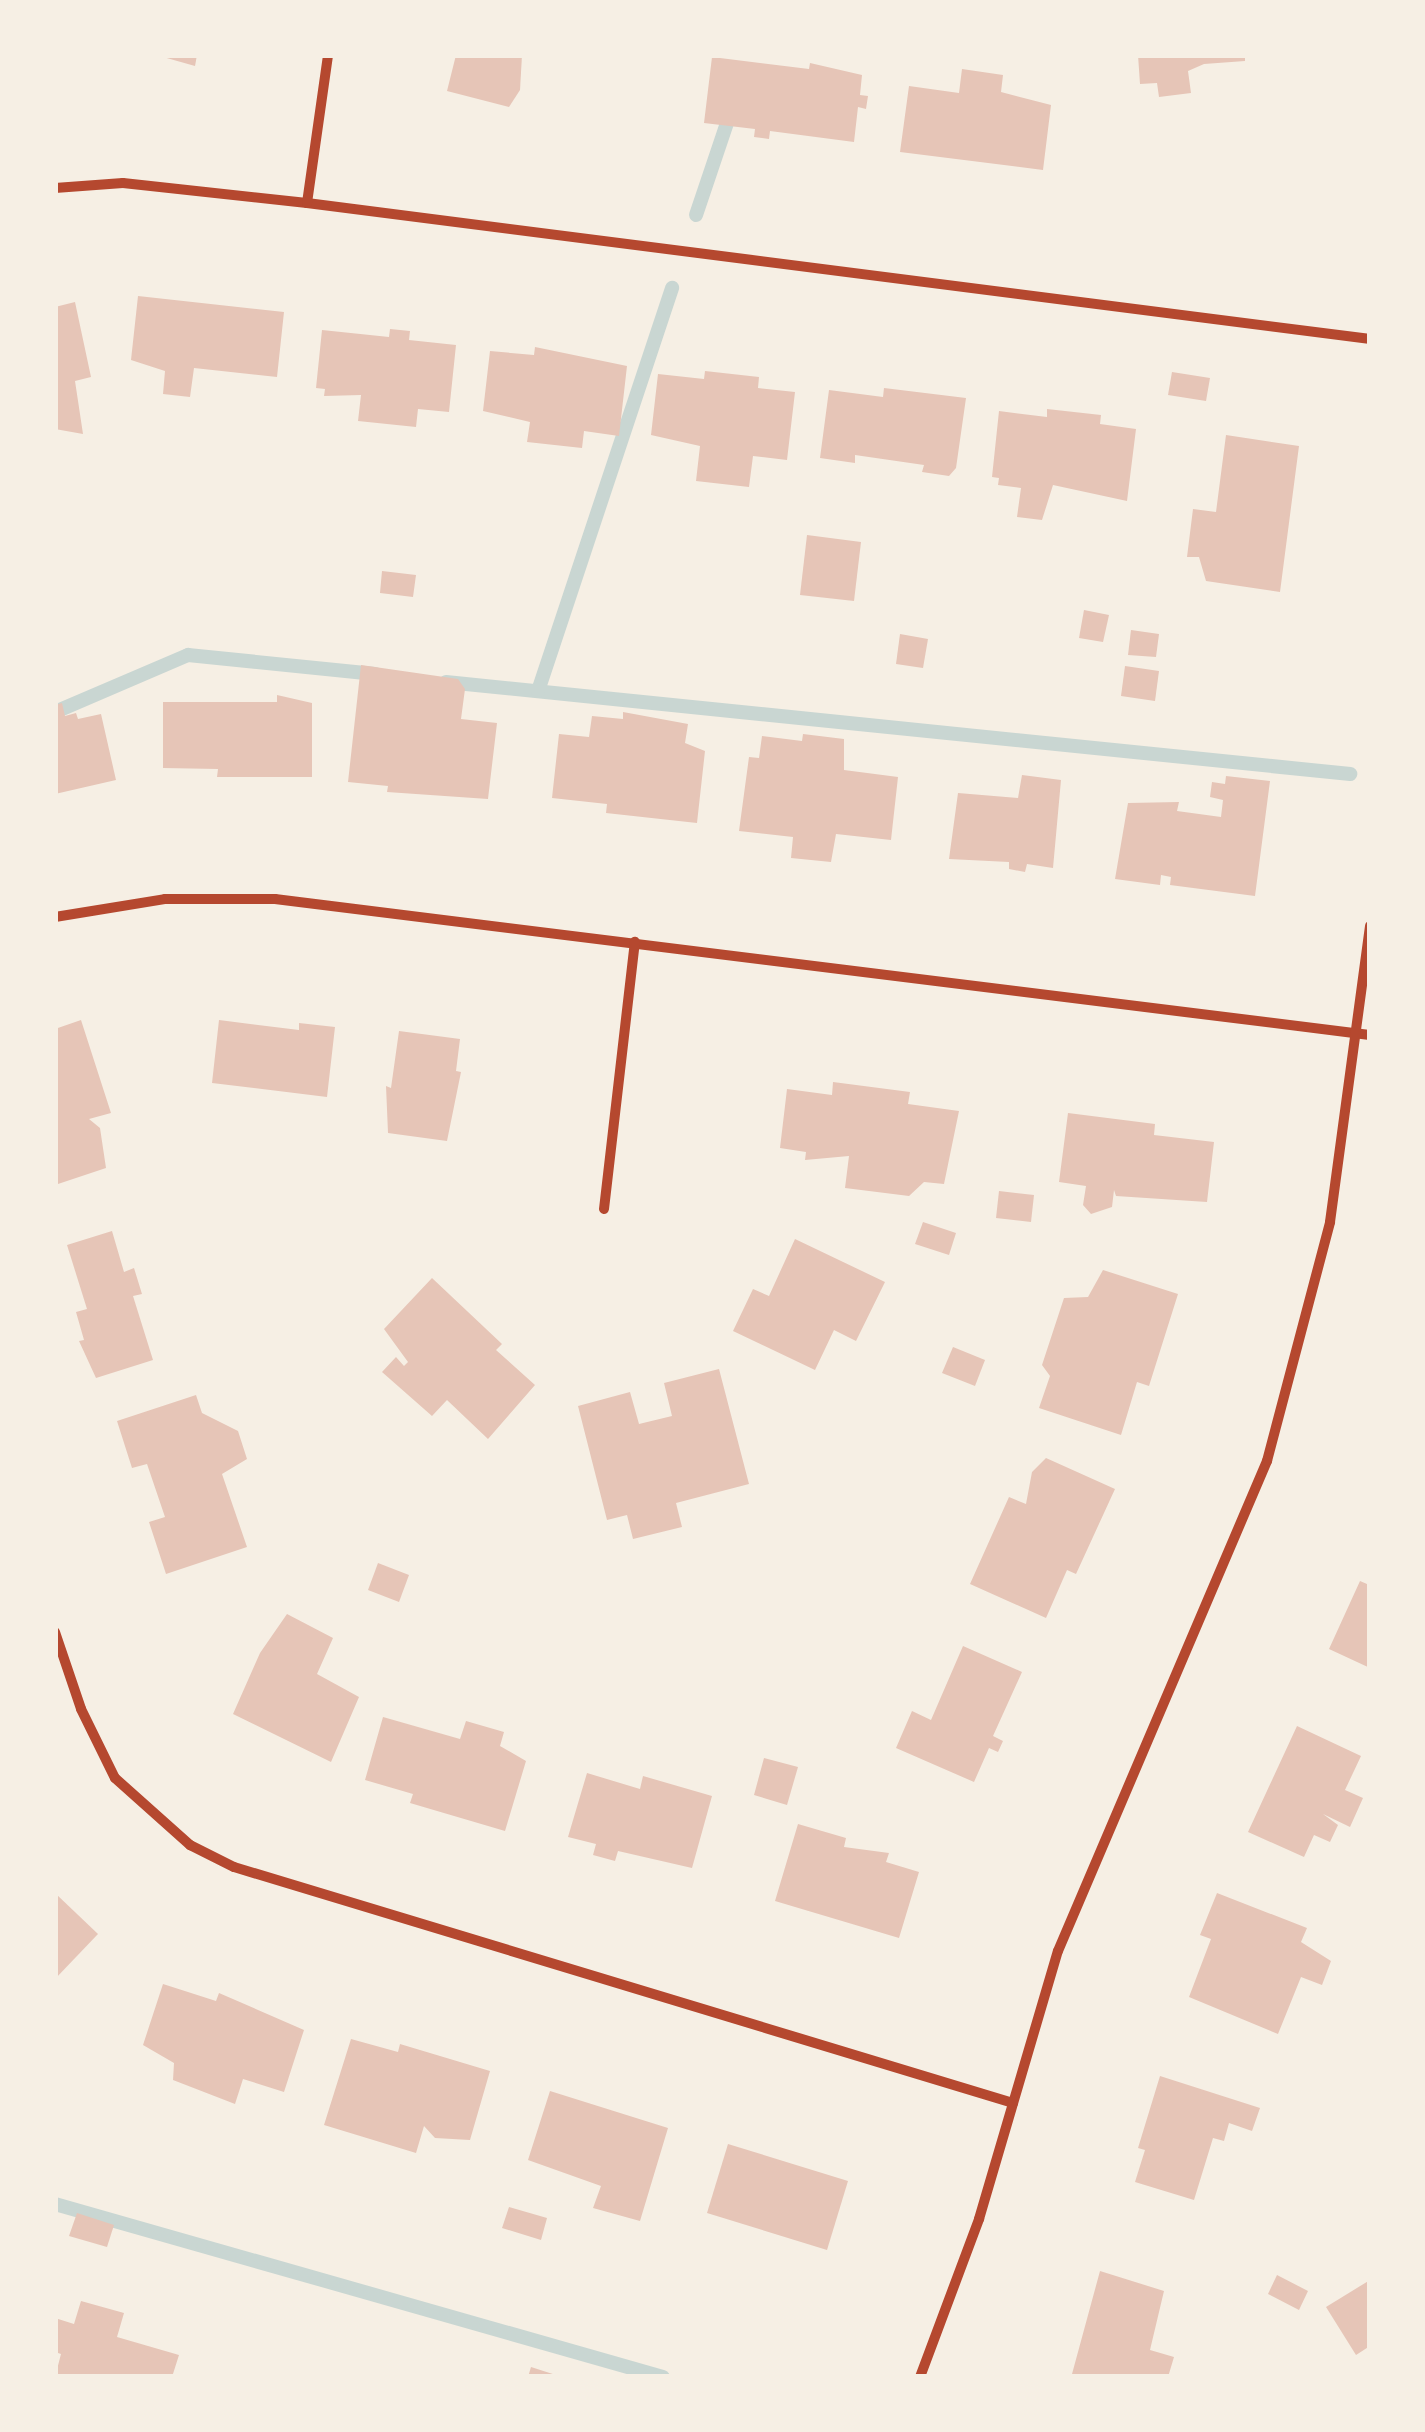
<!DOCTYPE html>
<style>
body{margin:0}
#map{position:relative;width:1425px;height:2432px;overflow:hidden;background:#f6efe4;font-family:"Alegreya Sans",sans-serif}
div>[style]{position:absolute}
.stream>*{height:14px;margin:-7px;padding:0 7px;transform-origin:7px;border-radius:7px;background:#c9d6d2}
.building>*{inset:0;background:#e6c5b7}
.minor>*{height:10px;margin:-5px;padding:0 5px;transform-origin:5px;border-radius:5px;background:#b5482f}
span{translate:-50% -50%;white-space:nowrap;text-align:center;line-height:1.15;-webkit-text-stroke:8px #f6efe4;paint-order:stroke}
.frame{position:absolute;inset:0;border:58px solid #f6efe4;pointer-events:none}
</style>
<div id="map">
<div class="stream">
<div style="left:696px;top:215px;width:113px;rotate:-71.4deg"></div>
<div style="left:446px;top:682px;width:909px;rotate:5.81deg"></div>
<div style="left:538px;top:691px;width:425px;rotate:-71.6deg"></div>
<div style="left:55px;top:712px;width:145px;rotate:-23.2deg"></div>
<div style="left:188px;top:655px;width:188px;rotate:5.8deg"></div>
<div style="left:55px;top:2204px;width:632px;rotate:15.88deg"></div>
</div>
<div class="building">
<div style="clip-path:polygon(156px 55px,197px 55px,195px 66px)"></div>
<div style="clip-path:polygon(456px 55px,522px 55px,520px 90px,509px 107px,447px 91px)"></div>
<div style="clip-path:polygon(1138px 55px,1245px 55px,1245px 61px,1204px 64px,1188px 71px,1191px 93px,1159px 97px,1157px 83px,1140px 84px)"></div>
<div style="clip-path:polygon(712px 57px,809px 69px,810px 63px,862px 75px,860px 95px,868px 96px,866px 109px,858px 107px,854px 142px,770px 131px,769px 139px,754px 137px,755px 129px,704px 123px)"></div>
<div style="clip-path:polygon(962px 69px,1003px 75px,1001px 92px,1051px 105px,1043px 170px,900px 152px,909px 86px,959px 93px)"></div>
<div style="clip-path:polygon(138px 296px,284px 312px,277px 377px,194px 368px,190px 397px,163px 394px,165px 371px,131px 360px)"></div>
<div style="clip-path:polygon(75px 302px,91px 377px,75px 381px,83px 434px,55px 429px,55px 307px)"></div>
<div style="clip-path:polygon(390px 329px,410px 331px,409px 340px,456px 345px,449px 412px,418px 409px,416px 427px,358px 421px,361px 395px,324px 396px,325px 389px,316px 388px,322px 330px,389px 337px)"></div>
<div style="clip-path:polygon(535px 347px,627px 366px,619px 436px,584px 431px,582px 448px,527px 442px,530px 422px,483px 411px,490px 351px,534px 355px)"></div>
<div style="clip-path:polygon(705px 371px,759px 377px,758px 388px,795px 392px,787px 460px,753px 456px,749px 487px,696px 481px,700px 446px,651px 435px,658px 374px,704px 379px)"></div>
<div style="clip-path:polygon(1172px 372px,1210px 378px,1206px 401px,1168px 395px)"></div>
<div style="clip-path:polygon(884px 388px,966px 398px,956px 468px,949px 476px,922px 472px,924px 465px,855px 455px,855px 463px,820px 458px,829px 390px,883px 397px)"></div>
<div style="clip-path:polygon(1047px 409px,1101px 415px,1100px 424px,1136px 429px,1127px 501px,1053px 485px,1042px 520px,1017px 517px,1021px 488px,998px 485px,999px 478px,992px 477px,999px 411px,1047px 417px)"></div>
<div style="clip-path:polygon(1226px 435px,1299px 446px,1280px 592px,1206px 581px,1199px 557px,1187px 557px,1193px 509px,1216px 512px)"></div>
<div style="clip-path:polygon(807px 535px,861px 542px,854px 601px,800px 595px)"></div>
<div style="clip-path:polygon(382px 571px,416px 575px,413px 597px,380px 593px)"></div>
<div style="clip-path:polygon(1084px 610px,1109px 615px,1103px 642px,1079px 638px)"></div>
<div style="clip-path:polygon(1131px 630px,1159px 634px,1156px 657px,1128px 655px)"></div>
<div style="clip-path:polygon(900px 634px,928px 639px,923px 668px,896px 664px)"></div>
<div style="clip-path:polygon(361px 665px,458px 679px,465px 689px,461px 719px,497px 723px,488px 799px,387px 792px,388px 786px,348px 782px)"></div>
<div style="clip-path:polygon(1125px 666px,1159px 671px,1155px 701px,1121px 696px)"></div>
<div style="clip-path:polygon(277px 695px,312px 703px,312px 777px,217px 777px,218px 769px,163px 768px,163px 702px,277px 702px)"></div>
<div style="clip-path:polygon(62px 703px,65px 716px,76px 713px,78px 719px,101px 714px,116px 780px,55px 794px,55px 705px)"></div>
<div style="clip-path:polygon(623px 712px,688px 724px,685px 743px,705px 751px,697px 823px,606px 813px,607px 804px,552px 798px,559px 734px,589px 737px,592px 716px,623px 719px)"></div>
<div style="clip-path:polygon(803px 734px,844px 739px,844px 770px,898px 777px,891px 840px,836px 834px,831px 862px,791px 858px,793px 837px,739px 831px,749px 757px,759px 758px,762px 736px,802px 741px)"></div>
<div style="clip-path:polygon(1022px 775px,1061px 780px,1053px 868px,1027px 864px,1025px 872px,1009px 869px,1009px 862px,949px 859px,958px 793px,1018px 798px)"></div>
<div style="clip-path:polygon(1226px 776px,1270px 781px,1255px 896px,1170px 885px,1171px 877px,1161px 875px,1160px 885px,1115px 879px,1128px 803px,1179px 802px,1177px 811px,1221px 817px,1223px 800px,1210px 797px,1212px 782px,1225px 784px)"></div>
<div style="clip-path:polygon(81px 1020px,111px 1113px,89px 1119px,100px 1128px,106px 1168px,55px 1185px,55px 1029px)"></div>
<div style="clip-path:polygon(219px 1020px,299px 1030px,299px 1023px,335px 1027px,327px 1097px,212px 1083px)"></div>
<div style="clip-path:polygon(399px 1031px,460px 1039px,456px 1071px,461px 1072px,447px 1141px,388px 1133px,386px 1086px,391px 1088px)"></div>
<div style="clip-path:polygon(833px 1082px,910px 1092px,908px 1104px,959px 1111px,944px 1184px,924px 1182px,909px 1196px,845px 1188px,849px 1156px,805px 1160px,806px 1152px,780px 1148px,787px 1089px,832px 1095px)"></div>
<div style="clip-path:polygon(1068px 1113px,1155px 1124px,1154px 1135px,1214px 1142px,1207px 1202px,1116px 1196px,1114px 1190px,1112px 1207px,1091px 1214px,1083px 1205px,1086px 1186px,1059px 1182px)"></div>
<div style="clip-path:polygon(999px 1191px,1034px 1195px,1031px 1222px,996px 1218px)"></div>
<div style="clip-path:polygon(923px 1222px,956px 1233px,949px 1255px,915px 1244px)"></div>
<div style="clip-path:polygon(112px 1231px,124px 1272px,134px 1268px,142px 1294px,133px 1296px,153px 1360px,96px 1378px,79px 1341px,84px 1340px,76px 1312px,87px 1309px,67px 1245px)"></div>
<div style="clip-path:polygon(795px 1239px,885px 1282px,856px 1341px,834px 1330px,815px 1370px,733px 1331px,753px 1289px,769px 1296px)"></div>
<div style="clip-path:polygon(1103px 1270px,1178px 1294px,1149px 1386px,1137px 1382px,1121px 1435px,1039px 1408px,1050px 1376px,1042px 1365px,1064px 1298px,1088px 1297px)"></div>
<div style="clip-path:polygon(432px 1278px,502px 1344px,496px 1350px,535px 1385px,488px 1439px,447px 1400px,432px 1416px,382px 1372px,396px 1357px,404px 1366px,408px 1362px,384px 1329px)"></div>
<div style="clip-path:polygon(953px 1347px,985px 1360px,975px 1386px,942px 1373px)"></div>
<div style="clip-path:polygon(719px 1369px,749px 1484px,676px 1503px,682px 1527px,633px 1539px,627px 1515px,607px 1520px,578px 1406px,630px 1392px,639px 1424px,672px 1416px,664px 1383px)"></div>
<div style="clip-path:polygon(196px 1395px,202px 1413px,238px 1431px,247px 1459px,222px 1474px,247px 1547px,166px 1574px,149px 1522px,165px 1517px,147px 1464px,132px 1468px,117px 1421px)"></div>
<div style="clip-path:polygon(1046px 1458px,1115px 1489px,1076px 1574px,1067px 1570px,1046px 1618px,970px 1584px,1009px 1497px,1026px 1504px,1032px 1472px)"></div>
<div style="clip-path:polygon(378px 1563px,409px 1575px,399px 1602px,368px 1590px)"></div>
<div style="clip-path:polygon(1370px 1578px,1370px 1668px,1329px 1649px,1360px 1581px,1367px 1584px)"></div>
<div style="clip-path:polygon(287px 1614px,333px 1638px,317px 1674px,359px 1697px,331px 1762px,233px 1714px,260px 1653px)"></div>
<div style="clip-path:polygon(963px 1646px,1022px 1672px,993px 1736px,1003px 1741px,998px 1752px,989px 1748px,974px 1782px,896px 1748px,912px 1711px,931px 1720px)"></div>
<div style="clip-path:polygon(383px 1717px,460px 1739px,466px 1721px,504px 1732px,500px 1746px,526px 1761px,505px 1831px,410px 1803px,413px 1794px,365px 1780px)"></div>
<div style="clip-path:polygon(1297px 1726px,1361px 1756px,1345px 1790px,1363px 1798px,1350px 1827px,1323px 1814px,1338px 1825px,1330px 1842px,1314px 1835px,1304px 1857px,1248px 1832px)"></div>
<div style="clip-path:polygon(764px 1758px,798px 1767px,787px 1805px,754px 1795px)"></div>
<div style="clip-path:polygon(587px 1773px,640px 1789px,643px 1776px,712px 1796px,692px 1868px,618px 1851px,615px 1861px,593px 1855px,596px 1844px,568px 1837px)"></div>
<div style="clip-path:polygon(798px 1824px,846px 1838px,844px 1847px,889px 1853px,886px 1862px,919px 1872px,899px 1938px,775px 1901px)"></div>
<div style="clip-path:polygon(55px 1893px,98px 1934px,55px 1979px)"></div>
<div style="clip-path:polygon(1217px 1893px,1307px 1928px,1301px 1942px,1331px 1961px,1322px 1985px,1301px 1977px,1278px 2034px,1189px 1997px,1211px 1939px,1200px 1935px)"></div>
<div style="clip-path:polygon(163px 1984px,216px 2001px,219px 1993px,304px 2030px,284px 2092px,243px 2079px,235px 2104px,173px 2080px,174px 2063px,143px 2045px)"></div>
<div style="clip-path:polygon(351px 2039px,398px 2052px,400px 2044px,490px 2071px,470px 2140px,435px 2138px,424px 2126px,416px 2153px,324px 2125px)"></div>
<div style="clip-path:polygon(1160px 2076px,1260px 2108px,1252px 2131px,1229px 2123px,1224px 2141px,1213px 2138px,1194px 2200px,1135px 2182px,1145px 2150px,1138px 2148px)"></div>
<div style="clip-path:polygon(550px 2091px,668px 2128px,640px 2221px,593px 2208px,601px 2186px,528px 2160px)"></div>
<div style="clip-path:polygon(728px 2144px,848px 2181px,827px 2250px,707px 2213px)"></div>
<div style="clip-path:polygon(509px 2207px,547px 2218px,541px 2240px,502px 2228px)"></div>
<div style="clip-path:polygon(77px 2213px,114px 2225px,107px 2247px,69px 2236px)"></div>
<div style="clip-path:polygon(1100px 2271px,1164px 2291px,1150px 2350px,1174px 2357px,1168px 2377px,1072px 2374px)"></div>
<div style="clip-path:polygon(1277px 2275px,1308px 2291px,1299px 2310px,1268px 2294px)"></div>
<div style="clip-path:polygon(1370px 2280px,1370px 2346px,1356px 2355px,1326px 2307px)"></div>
<div style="clip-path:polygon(81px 2301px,124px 2313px,117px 2337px,179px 2355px,172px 2377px,55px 2377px,61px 2354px,55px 2352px,55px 2318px,74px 2324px)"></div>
<div style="clip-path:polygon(531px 2367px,559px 2376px,559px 2377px,528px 2377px)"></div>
</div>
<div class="minor">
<div style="left:55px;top:188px;width:68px;rotate:-4.2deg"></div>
<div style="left:123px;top:183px;width:185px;rotate:6.2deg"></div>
<div style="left:307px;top:203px;width:1072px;rotate:7.29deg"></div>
<div style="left:307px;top:203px;width:149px;rotate:-81.9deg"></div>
<div style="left:55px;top:917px;width:111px;rotate:-9.3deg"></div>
<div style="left:165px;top:899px;width:110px"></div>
<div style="left:275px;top:899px;width:1103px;rotate:7.08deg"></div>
<div style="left:604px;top:1209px;width:269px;rotate:-83.4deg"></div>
<div style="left:55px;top:1632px;width:81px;rotate:71.3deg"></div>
<div style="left:81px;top:1709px;width:77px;rotate:63.8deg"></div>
<div style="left:115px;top:1778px;width:101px;rotate:41.8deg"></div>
<div style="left:190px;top:1845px;width:49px;rotate:26.6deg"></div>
<div style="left:234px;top:1867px;width:814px;rotate:16.85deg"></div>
<div style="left:920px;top:2377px;width:169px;rotate:-69.5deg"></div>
<div style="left:979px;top:2219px;width:279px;rotate:-73.6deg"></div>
<div style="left:1058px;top:1951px;width:533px;rotate:-66.9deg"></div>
<div style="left:1267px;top:1461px;width:247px;rotate:-75.2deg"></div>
<div style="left:1330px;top:1222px;width:299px;rotate:-82.3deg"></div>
</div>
<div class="frame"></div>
</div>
